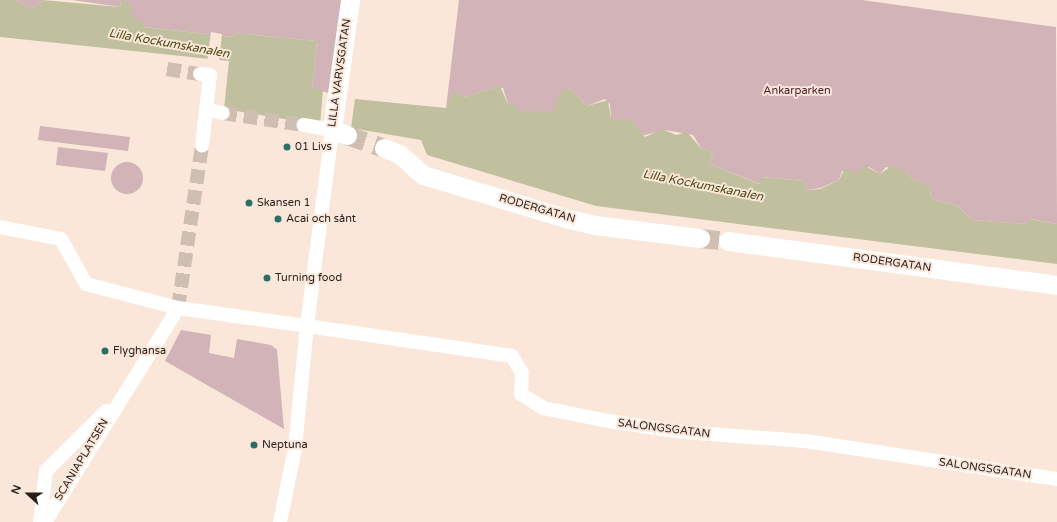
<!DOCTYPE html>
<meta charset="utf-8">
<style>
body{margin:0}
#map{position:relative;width:1057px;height:522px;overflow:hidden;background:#fae7d9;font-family:"Varela Round",sans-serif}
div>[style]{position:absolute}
.green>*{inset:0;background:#d1b3b8}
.round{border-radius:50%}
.water>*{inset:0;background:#c0c09f}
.pier>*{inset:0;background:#fae7d9}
.pedestrian-tunnel>*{height:14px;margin-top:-7px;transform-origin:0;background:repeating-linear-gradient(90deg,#cfbfb3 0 14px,transparent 0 21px)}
.minor-tunnel>*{height:19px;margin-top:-9.5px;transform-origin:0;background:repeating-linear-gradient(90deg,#cfbfb3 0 19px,transparent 0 29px)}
.pedestrian>*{height:14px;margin:-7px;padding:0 7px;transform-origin:7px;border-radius:7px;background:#fff}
.minor>*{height:19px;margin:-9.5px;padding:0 9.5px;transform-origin:9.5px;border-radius:9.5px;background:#fff}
.dots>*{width:11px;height:11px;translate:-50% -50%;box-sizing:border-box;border:2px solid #fae7d9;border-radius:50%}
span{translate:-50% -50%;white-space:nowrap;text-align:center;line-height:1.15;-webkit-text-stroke:4px #fae7d9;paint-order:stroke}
.street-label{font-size:11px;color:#251e1a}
.park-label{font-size:11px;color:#50202c}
.poi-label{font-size:11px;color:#251e1a}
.left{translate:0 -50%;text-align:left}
.water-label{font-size:12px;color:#4c4b13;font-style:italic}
.north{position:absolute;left:8px;top:474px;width:40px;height:40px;-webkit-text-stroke:3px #fae7d9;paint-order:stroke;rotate:291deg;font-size:11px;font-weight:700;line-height:16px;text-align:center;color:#251e1a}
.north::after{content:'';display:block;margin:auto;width:14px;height:18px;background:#251e1a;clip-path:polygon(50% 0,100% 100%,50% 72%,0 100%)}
</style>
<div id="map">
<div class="green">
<div style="clip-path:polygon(14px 0,43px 0,32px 9px)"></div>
<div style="clip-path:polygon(72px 0,121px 0,120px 7px)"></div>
<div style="clip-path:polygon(124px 0,350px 0,335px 95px,312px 88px,317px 41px,234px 33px,233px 37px,143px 27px,133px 18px)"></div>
<div style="clip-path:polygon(459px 0,862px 0,1056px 27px,1057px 224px,1030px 219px,1025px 224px,972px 220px,958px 206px,931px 199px,930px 187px,915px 181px,906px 172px,886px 167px,880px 174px,869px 167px,856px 173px,842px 171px,839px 180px,820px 188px,807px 190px,804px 181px,763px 177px,760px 184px,709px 164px,713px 153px,701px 148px,693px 135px,665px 130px,641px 136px,632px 122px,611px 119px,610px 104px,605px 99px,587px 106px,569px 88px,554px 111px,518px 111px,508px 104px,503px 88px,497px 87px,465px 97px,453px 92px,446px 108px)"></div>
<div style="clip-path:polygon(40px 126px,130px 137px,128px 151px,38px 140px)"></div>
<div style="clip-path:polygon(58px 147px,108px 153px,105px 171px,56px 165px)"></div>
<div class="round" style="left:111px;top:162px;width:32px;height:32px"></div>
<div style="clip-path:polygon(181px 330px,211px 335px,209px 353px,234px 358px,237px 339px,271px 345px,277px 350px,284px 429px,165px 361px)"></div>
</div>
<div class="water">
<div style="clip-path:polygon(0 0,14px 0,32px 9px,43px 0,120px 7px,121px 0,124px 0,130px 5px,133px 18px,143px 22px,143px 27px,233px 37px,234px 33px,317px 41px,312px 88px,323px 90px,320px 125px,224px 109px,229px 61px,0 37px)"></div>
<div style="clip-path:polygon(500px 86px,508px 104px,517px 107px,518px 111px,554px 111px,560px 92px,569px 88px,587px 106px,608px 100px,611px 119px,629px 119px,645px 137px,662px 129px,676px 135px,687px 132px,701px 148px,713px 153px,709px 164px,759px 184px,762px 177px,804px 181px,807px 190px,820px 189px,839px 180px,845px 168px,856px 173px,865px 166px,880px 174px,891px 166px,906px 172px,915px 181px,930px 185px,931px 199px,958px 206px,972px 220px,1025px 224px,1029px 219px,1057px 224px,1057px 264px,596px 206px,427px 155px,421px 140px,351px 128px,355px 99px,446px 108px,453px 91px,465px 97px)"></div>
</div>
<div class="pier">
<div style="clip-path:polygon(211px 32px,222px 34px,219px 63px,207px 62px)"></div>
</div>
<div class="pedestrian-tunnel">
<div style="left:167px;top:69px;width:33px;rotate:9deg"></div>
<div style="left:223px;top:113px;width:81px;rotate:8.5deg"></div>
<div style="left:178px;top:308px;width:164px;rotate:-81.6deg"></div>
</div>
<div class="minor-tunnel">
<div style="left:347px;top:135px;width:39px;rotate:19deg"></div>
<div style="left:700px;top:238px;width:28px;rotate:6deg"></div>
</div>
<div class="pedestrian">
<div style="left:200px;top:74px;width:10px;rotate:6deg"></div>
<div style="left:210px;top:75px;width:71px;rotate:96.4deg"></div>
<div style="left:206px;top:110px;width:17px;rotate:10deg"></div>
<div style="left:0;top:227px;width:62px;rotate:11.1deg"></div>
<div style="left:61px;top:239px;width:51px;rotate:60.9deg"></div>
<div style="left:86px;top:284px;width:95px;rotate:14.6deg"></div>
<div style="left:178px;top:308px;width:130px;rotate:7.9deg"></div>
<div style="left:307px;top:326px;width:198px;rotate:-82.7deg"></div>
<div style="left:332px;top:130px;width:29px;rotate:-170deg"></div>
<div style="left:40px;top:522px;width:51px;rotate:-83.3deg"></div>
<div style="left:46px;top:471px;width:85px;rotate:-45deg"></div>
<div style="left:45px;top:522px;width:252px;rotate:-58.1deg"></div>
<div style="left:280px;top:522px;width:76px;rotate:-78.5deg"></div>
<div style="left:295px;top:448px;width:123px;rotate:-84.4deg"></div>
<div style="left:307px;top:326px;width:207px;rotate:8.3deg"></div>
<div style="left:512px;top:356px;width:20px;rotate:60deg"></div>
<div style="left:522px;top:373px;width:21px;rotate:93deg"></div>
<div style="left:521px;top:394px;width:26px;rotate:32deg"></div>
<div style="left:543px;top:408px;width:66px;rotate:11.3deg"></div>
<div style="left:608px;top:421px;width:76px;rotate:8.3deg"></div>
<div style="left:683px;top:432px;width:122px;rotate:4.2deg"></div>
<div style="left:805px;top:441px;width:255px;rotate:8.6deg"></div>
</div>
<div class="minor">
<div style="left:347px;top:135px;width:16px;rotate:-162deg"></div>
<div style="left:332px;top:130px;width:131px;rotate:-82.1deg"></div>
<div style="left:384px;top:148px;width:16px;rotate:22deg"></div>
<div style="left:399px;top:154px;width:32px;rotate:41deg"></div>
<div style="left:423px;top:175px;width:148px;rotate:16.8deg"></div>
<div style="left:565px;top:218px;width:31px;rotate:13deg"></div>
<div style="left:595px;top:225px;width:106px;rotate:7.1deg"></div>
<div style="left:728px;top:241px;width:332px;rotate:7.6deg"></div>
</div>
<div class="dots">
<div style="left:287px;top:147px;background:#297167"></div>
<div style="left:249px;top:203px;background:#297167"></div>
<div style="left:278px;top:219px;background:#297167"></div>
<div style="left:267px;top:278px;background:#297167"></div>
<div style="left:105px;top:351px;background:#297167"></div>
<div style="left:254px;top:445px;background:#297167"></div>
</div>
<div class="street-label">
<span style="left:340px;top:73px;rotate:-82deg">LILLA VARVSGATAN</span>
<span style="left:537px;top:209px;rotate:16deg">RODERGATAN</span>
<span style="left:892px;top:263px;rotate:8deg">RODERGATAN</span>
<span style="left:664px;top:429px;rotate:7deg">SALONGSGATAN</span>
<span style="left:82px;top:460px;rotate:-59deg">SCANIAPLATSEN</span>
<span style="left:985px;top:469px;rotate:8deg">SALONGSGATAN</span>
</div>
<div class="park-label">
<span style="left:797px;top:91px">Ankarparken</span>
</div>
<div class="poi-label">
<span class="left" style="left:295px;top:147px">01 Livs</span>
<span class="left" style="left:257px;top:203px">Skansen 1</span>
<span class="left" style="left:286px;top:219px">Acai och sånt</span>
<span class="left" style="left:275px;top:278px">Turning food</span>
<span class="left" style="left:113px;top:351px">Flyghansa</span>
<span class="left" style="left:262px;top:445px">Neptuna</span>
</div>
<div class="water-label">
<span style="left:169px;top:44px;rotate:10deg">Lilla Kockumskanalen</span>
<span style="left:703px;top:186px;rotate:11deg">Lilla Kockumskanalen</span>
</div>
<div class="north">N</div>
</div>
